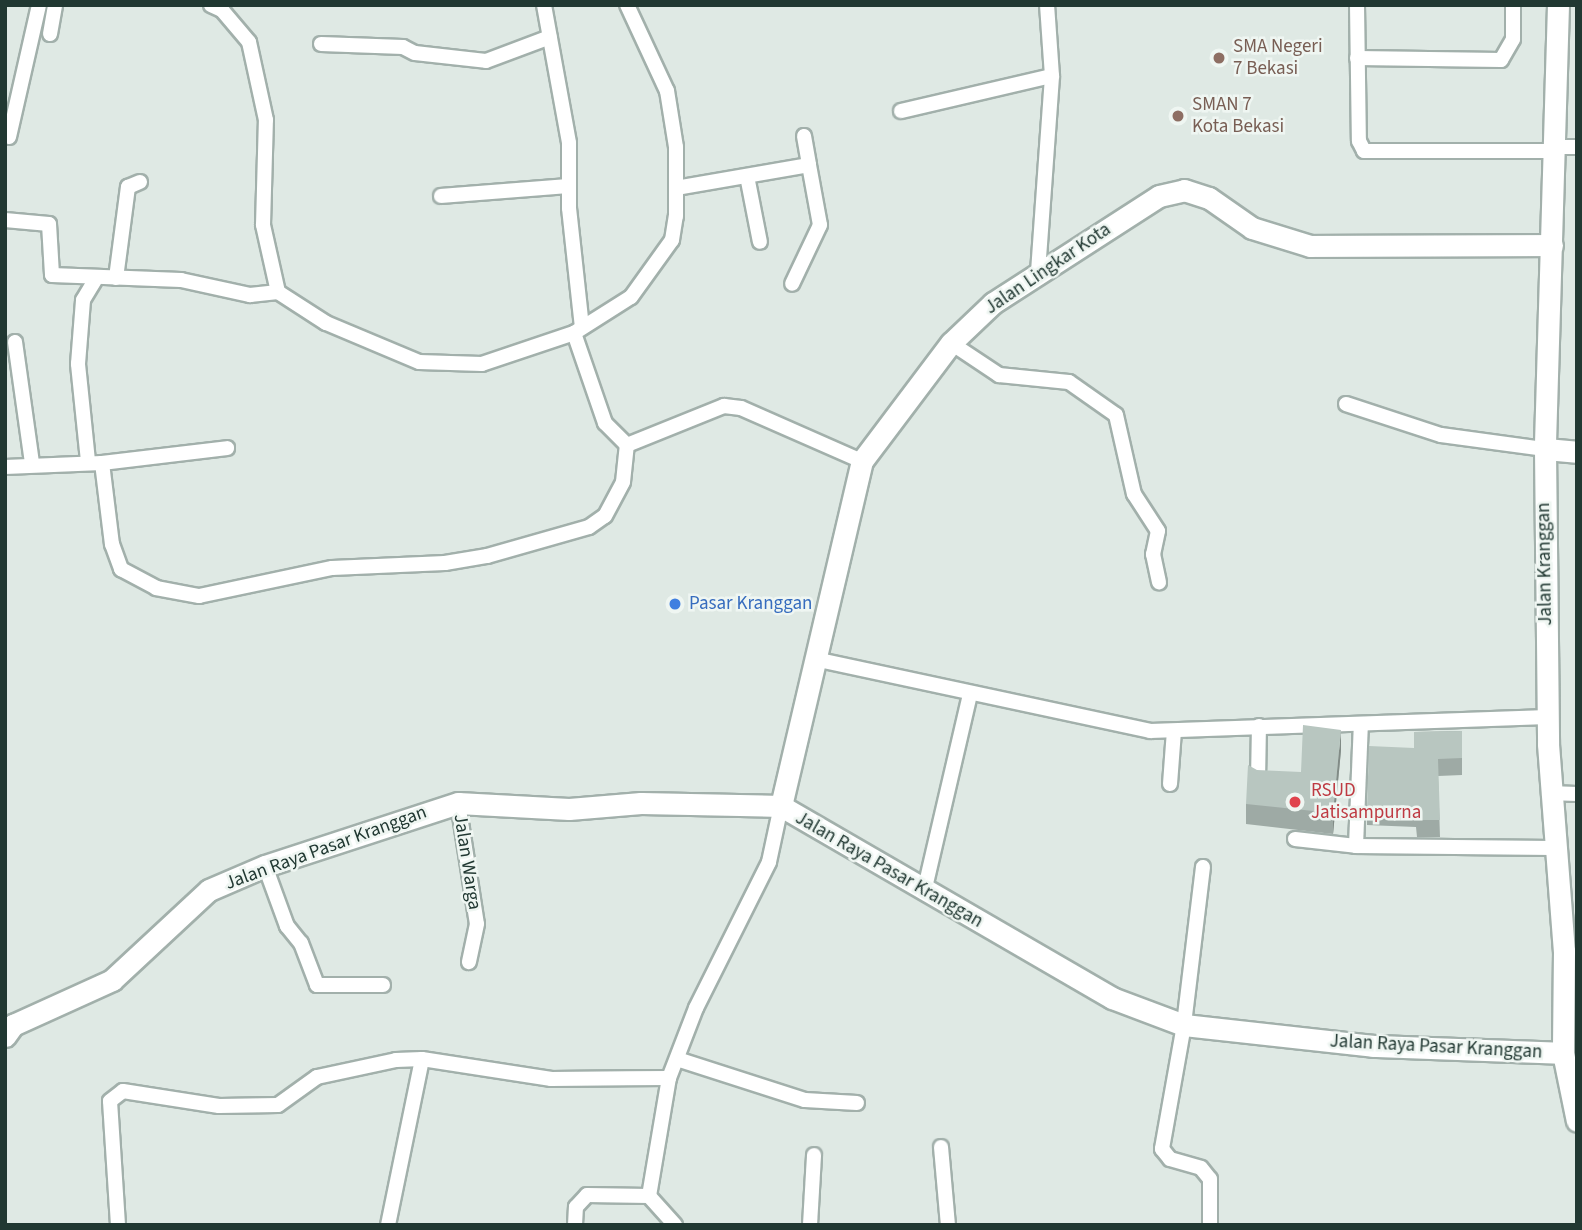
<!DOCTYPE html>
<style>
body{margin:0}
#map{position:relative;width:1582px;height:1230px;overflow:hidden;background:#dfe9e4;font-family:"Source Sans 3",sans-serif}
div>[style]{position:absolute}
.roads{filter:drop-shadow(2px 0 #a2b0ab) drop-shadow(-2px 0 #a2b0ab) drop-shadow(0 2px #a2b0ab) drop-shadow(0 -2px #a2b0ab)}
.street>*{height:14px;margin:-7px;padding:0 7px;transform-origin:7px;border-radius:7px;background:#fff}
.secondary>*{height:21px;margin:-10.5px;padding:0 10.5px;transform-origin:10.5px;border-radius:10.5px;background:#fff}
.wall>*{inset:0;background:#9eaaa5}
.shaded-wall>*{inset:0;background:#818b86}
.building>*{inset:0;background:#b8c6c0}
.dots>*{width:19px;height:19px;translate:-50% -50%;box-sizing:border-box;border:4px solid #eff6f2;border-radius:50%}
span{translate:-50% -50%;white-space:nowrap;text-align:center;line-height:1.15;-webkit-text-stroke:5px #eff6f2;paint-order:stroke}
.education-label{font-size:19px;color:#785e54}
.left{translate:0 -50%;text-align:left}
.street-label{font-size:19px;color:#213832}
.shop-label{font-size:19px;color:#366cbe}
.health-label{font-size:19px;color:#be3a42}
.frame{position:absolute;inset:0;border:7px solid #213832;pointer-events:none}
</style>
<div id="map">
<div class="roads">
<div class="street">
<div style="left:544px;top:5px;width:140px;rotate:79.7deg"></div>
<div style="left:569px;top:143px;width:65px;rotate:90deg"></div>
<div style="left:569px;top:208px;width:120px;rotate:83.8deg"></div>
<div style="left:1357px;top:5px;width:136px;rotate:89.2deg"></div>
<div style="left:1359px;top:141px;width:11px;rotate:63deg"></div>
<div style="left:1364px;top:151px;width:190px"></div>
<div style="left:50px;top:34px;width:29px;rotate:-80deg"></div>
<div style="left:321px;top:44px;width:82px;rotate:2.1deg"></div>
<div style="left:403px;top:47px;width:13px;rotate:27deg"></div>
<div style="left:415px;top:53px;width:71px;rotate:6.4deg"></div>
<div style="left:486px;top:61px;width:68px;rotate:-20.6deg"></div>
<div style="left:1357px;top:58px;width:144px;rotate:0.8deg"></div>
<div style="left:1501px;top:60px;width:24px;rotate:-60deg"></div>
<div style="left:1513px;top:39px;width:34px;rotate:-90deg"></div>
<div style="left:901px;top:111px;width:155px;rotate:-13.1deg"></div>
<div style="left:804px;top:136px;width:29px;rotate:80deg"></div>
<div style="left:9px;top:137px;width:135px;rotate:-77.2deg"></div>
<div style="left:1555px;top:147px;width:22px"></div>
<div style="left:747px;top:176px;width:67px;rotate:78.9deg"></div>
<div style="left:676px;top:188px;width:135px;rotate:-9.8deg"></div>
<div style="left:809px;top:165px;width:61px;rotate:79.6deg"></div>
<div style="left:820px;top:225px;width:65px;rotate:115.4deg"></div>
<div style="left:441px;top:196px;width:127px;rotate:-4.5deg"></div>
<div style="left:5px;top:220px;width:44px;rotate:5.2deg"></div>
<div style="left:49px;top:224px;width:51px;rotate:86.6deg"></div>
<div style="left:52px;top:275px;width:129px;rotate:2.2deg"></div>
<div style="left:181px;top:280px;width:71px;rotate:12.3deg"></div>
<div style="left:250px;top:295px;width:28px;rotate:-6deg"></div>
<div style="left:1038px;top:272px;width:196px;rotate:-85.9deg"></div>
<div style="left:1052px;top:76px;width:71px;rotate:-94deg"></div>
<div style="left:116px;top:278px;width:92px;rotate:-82.5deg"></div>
<div style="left:128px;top:187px;width:13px;rotate:-23deg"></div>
<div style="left:574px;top:333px;width:67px;rotate:-32.3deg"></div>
<div style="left:631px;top:297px;width:70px;rotate:-54.3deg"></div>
<div style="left:672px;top:240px;width:24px;rotate:-81deg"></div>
<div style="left:676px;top:216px;width:69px;rotate:-90deg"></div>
<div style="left:676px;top:147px;width:57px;rotate:-99.1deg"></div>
<div style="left:667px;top:91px;width:95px;rotate:-114.9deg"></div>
<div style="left:15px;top:342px;width:122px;rotate:82deg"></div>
<div style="left:951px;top:343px;width:58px;rotate:33.7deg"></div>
<div style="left:999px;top:375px;width:70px;rotate:5.7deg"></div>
<div style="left:1069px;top:382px;width:57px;rotate:35.1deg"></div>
<div style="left:1116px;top:415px;width:81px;rotate:77.2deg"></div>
<div style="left:1134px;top:494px;width:44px;rotate:57deg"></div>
<div style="left:1158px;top:531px;width:24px;rotate:102deg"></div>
<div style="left:1153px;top:554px;width:29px;rotate:78deg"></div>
<div style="left:1346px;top:404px;width:100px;rotate:18.1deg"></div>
<div style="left:1441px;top:435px;width:105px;rotate:7.7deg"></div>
<div style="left:627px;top:445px;width:105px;rotate:-21.9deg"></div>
<div style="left:724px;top:406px;width:17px;rotate:7deg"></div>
<div style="left:741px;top:408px;width:132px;rotate:23.7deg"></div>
<div style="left:88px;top:461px;width:98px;rotate:-95.9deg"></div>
<div style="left:78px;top:364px;width:64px;rotate:-85.5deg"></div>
<div style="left:83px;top:300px;width:23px;rotate:-59deg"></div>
<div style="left:102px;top:463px;width:126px;rotate:-6.8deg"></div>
<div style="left:5px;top:467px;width:97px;rotate:-2.4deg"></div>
<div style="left:102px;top:463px;width:82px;rotate:83deg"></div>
<div style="left:112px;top:544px;width:27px;rotate:70deg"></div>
<div style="left:121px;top:569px;width:40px;rotate:28deg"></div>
<div style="left:156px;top:588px;width:44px;rotate:10.5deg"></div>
<div style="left:199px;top:596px;width:136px;rotate:-11.9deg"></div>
<div style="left:332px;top:568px;width:113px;rotate:-2.5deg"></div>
<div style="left:445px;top:563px;width:43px;rotate:-9.5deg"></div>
<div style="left:487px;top:556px;width:106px;rotate:-15.9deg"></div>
<div style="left:589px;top:527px;width:19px;rotate:-35deg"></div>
<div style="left:605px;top:516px;width:38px;rotate:-62deg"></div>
<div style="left:623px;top:482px;width:37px;rotate:-84deg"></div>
<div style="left:627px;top:445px;width:31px;rotate:-135deg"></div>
<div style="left:605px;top:423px;width:95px;rotate:-109deg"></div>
<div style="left:574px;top:333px;width:97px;rotate:161.4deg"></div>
<div style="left:482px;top:364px;width:63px;rotate:-178.2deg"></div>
<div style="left:419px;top:362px;width:101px;rotate:-157.2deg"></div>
<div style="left:326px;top:323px;width:57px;rotate:-147.1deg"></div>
<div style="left:278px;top:292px;width:69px;rotate:-102.6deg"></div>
<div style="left:263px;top:225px;width:105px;rotate:-88.4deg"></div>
<div style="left:266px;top:120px;width:80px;rotate:-102.3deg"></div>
<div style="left:249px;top:42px;width:42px;rotate:-130.2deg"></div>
<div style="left:222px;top:10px;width:12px;rotate:-156deg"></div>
<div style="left:815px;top:659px;width:343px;rotate:12.1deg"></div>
<div style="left:1150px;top:731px;width:398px;rotate:-2deg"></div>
<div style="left:1258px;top:781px;width:55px;rotate:-89deg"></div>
<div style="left:1170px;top:784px;width:53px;rotate:-85.7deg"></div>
<div style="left:1549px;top:793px;width:28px;rotate:2deg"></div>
<div style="left:458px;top:803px;width:122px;rotate:81.1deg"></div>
<div style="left:477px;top:924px;width:39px;rotate:102deg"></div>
<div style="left:1295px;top:839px;width:61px;rotate:6.5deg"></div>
<div style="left:1356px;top:846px;width:197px;rotate:0.6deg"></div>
<div style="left:1356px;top:846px;width:122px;rotate:-87.7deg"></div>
<div style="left:265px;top:866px;width:64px;rotate:69.9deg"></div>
<div style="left:287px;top:926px;width:22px;rotate:51deg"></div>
<div style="left:301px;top:943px;width:45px;rotate:69.1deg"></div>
<div style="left:317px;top:985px;width:66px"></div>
<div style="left:1203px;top:867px;width:159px;rotate:96.9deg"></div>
<div style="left:1184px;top:1025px;width:126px;rotate:100.1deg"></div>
<div style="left:1162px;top:1149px;width:13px;rotate:51deg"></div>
<div style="left:1170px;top:1159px;width:32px;rotate:16deg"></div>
<div style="left:1201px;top:1168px;width:14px;rotate:51deg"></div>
<div style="left:1210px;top:1179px;width:46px;rotate:90deg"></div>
<div style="left:924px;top:892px;width:203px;rotate:-76.9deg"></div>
<div style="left:677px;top:1059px;width:134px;rotate:17.8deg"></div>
<div style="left:805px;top:1100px;width:52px;rotate:3.3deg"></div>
<div style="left:941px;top:1147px;width:78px;rotate:84.9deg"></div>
<div style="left:118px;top:1225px;width:124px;rotate:-93.7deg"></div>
<div style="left:110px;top:1101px;width:16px;rotate:-38deg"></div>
<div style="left:123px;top:1091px;width:97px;rotate:8.9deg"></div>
<div style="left:219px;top:1106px;width:59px;rotate:-1deg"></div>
<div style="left:278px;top:1105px;width:48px;rotate:-35.7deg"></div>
<div style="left:317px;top:1077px;width:81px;rotate:-12.1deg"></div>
<div style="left:396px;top:1060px;width:26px;rotate:-2deg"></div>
<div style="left:422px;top:1059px;width:131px;rotate:8.8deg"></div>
<div style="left:551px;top:1079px;width:118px;rotate:-0.5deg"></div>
<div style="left:388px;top:1225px;width:169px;rotate:-78.4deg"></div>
<div style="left:575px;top:1225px;width:18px;rotate:-87deg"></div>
<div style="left:576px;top:1207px;width:16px;rotate:-47deg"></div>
<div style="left:587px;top:1195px;width:62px;rotate:0.9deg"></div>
<div style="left:675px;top:1225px;width:39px;rotate:-132deg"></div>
<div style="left:649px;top:1196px;width:120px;rotate:-80.4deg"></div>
<div style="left:669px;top:1078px;width:75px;rotate:-68.9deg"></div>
<div style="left:696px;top:1008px;width:163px;rotate:-63.4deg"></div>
<div style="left:769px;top:862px;width:57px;rotate:-77.9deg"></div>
<div style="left:810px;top:1225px;width:70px;rotate:-86.7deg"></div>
</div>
<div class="secondary">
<div style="left:1558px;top:5px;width:444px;rotate:91.7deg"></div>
<div style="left:1545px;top:449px;width:295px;rotate:89.4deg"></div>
<div style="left:1548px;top:744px;width:208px;rotate:85.6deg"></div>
<div style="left:1564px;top:951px;width:102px;rotate:90.6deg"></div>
<div style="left:1563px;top:1053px;width:69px;rotate:78.4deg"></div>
<div style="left:1545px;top:449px;width:32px;rotate:5deg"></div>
<div style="left:781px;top:806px;width:354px;rotate:-76.8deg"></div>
<div style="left:862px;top:461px;width:148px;rotate:-53deg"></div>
<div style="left:951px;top:343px;width:58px;rotate:-43.6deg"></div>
<div style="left:993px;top:303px;width:197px;rotate:-32.8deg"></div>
<div style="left:1159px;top:196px;width:26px;rotate:-13deg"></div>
<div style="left:1184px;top:190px;width:26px;rotate:18deg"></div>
<div style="left:1209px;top:198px;width:52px;rotate:34.9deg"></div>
<div style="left:1252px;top:228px;width:61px;rotate:17.2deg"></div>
<div style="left:1310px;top:246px;width:242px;rotate:-0.2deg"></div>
<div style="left:5px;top:1036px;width:14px;rotate:-54deg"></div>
<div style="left:13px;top:1025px;width:109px;rotate:-24.4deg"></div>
<div style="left:112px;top:980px;width:132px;rotate:-42.9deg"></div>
<div style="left:209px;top:890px;width:61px;rotate:-23.2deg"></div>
<div style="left:265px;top:866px;width:203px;rotate:-18.1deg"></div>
<div style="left:458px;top:803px;width:111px;rotate:3.1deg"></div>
<div style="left:569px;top:809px;width:72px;rotate:-4.8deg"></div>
<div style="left:641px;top:803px;width:140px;rotate:1.2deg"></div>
<div style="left:781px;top:806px;width:383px;rotate:30.1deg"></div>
<div style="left:1112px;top:998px;width:77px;rotate:20.6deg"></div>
<div style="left:1184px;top:1025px;width:190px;rotate:6.3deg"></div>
<div style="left:1373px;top:1046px;width:190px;rotate:2.1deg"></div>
</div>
</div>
<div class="wall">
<div style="clip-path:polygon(1462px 731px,1462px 775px,1438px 776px,1440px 837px,1417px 837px,1416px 827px,1367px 825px,1367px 808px,1414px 748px,1414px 732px)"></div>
<div style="clip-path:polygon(1341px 750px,1333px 834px,1246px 824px,1246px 804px)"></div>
</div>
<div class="shaded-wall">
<div style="clip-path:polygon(1341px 730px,1341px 750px,1333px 834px,1333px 813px)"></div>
</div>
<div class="building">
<div style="clip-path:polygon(1303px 725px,1341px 730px,1333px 813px,1246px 804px,1248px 765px,1257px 770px,1301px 772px)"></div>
<div style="clip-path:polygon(1462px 731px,1462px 758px,1438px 759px,1440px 820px,1417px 820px,1416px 810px,1367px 808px,1369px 746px,1414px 748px,1414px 732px)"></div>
</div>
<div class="dots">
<div style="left:1219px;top:58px;background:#8d6e63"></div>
<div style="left:1178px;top:116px;background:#8d6e63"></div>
<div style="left:675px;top:604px;background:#3f7fe0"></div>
<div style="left:1295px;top:802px;background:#e0444e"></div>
</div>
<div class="education-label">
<span class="left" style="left:1233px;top:58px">SMA Negeri<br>7 Bekasi</span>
<span class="left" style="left:1192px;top:116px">SMAN 7<br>Kota Bekasi</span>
</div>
<div class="street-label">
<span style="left:1048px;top:269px;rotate:-34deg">Jalan Lingkar Kota</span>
<span style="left:1545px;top:564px;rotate:-91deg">Jalan Kranggan</span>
<span style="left:326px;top:848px;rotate:-20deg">Jalan Raya Pasar Kranggan</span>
<span style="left:467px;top:862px;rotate:81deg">Jalan Warga</span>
<span style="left:889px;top:870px;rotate:30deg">Jalan Raya Pasar Kranggan</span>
<span style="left:1436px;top:1047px;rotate:3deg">Jalan Raya Pasar Kranggan</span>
</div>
<div class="shop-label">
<span class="left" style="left:689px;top:604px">Pasar Kranggan</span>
</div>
<div class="health-label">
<span class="left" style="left:1311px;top:802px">RSUD<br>Jatisampurna</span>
</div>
<div class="frame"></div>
</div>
